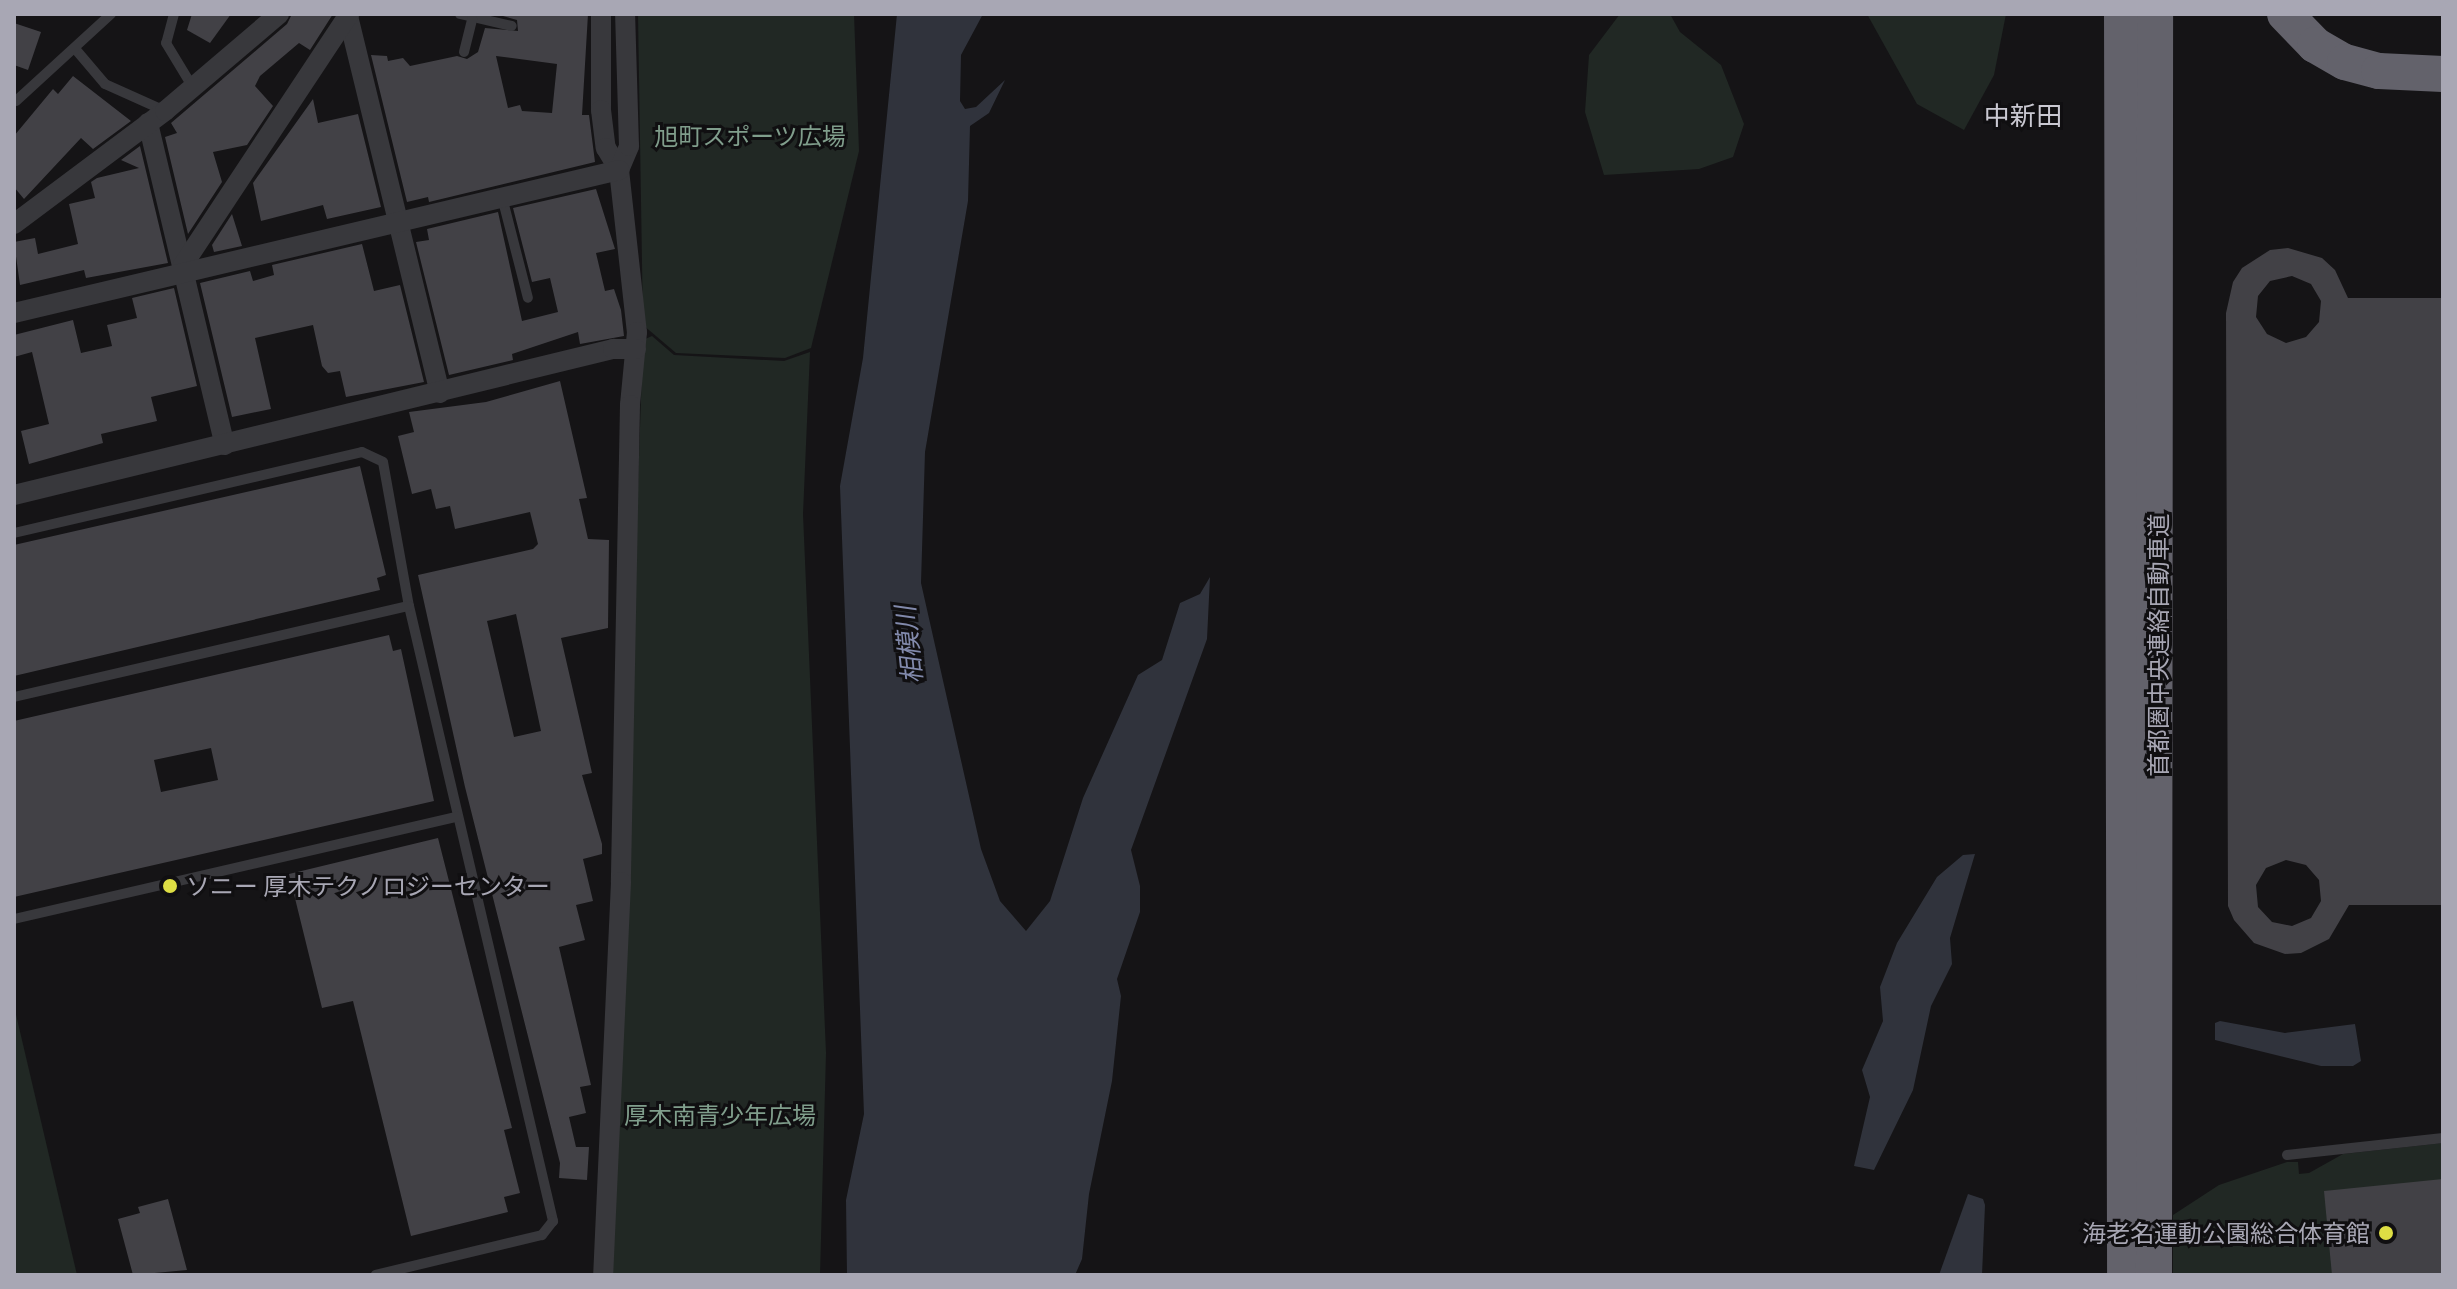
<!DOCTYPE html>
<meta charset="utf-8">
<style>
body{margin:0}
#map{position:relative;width:2457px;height:1289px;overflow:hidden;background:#151416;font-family:"Exo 2","Noto Sans JP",sans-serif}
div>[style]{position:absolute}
.green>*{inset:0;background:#212824}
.water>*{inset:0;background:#30333c}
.building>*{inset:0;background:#424146}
.service>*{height:10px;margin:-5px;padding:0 5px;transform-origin:5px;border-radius:5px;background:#38383c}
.minor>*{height:20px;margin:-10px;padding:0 10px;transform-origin:10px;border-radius:10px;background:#38383c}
.motorway>*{height:36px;margin:-18px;padding:0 18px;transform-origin:18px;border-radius:18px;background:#63626b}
.dots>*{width:22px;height:22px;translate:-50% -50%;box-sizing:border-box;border:4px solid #100f11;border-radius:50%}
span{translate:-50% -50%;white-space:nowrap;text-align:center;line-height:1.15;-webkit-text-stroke:6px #100f11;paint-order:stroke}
.park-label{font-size:24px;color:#809e8c}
.street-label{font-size:24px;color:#a8a7b4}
.poi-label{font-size:24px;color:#a8a7b4}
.left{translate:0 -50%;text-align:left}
.right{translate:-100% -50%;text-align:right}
.neighbourhood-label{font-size:26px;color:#c9c8d1}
.water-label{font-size:26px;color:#828aac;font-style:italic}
.frame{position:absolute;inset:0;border:16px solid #a8a7b4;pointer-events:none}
</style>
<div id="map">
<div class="green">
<div style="clip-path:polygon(638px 14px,854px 14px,859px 151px,811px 348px,785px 358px,676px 353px,643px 325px)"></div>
<div style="clip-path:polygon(1620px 14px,1670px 14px,1680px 32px,1721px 65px,1744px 124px,1733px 157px,1699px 169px,1604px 175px,1585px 112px,1589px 55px)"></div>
<div style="clip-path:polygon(1867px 14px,2006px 14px,1994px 75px,1964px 130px,1917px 104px)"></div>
<div style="clip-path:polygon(652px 336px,674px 355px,784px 361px,810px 352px,803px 514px,826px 1053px,820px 1275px,611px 1275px,643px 340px)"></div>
<div style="clip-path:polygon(14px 1006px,77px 1275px,14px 1275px)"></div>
<div style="clip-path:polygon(2443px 1143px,2443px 1275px,2173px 1275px,2173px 1215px,2219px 1185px,2287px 1162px,2298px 1162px,2299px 1174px,2309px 1173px,2343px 1154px)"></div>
</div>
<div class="water">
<div style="clip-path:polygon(897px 14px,983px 14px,961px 55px,960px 101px,965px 109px,976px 107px,1005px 80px,989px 113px,970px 126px,968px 201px,925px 452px,921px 583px,981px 849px,1000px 901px,1026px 931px,1050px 901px,1083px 798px,1138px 675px,1162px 660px,1180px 603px,1200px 594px,1210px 577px,1207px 639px,1131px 850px,1140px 886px,1140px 912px,1117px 979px,1121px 996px,1112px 1081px,1089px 1194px,1082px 1259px,1075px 1275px,847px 1275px,846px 1200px,864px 1114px,840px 486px,863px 358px)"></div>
<div style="clip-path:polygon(1975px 854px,1950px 938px,1952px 964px,1931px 1006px,1913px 1090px,1874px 1170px,1854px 1166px,1870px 1097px,1862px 1070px,1883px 1021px,1880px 987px,1897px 943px,1937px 877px,1963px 855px)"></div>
<div style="clip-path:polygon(2220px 1021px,2285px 1033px,2355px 1024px,2361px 1061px,2353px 1066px,2321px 1066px,2215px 1040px,2215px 1023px)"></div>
<div style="clip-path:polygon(1968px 1194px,1983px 1199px,1985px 1205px,1982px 1275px,1939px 1275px)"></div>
</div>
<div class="building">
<div style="clip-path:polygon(192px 14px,231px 14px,210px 43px,187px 30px)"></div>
<div style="clip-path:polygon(292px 14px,333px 14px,310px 50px,299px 43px,260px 76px,255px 86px,273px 106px,247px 145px,213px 152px,222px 182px,188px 234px,165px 137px,177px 133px,171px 123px,287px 24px)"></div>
<div style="clip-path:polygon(evenodd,496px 14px,588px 14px,582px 115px,589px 115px,595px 162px,429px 202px,428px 197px,407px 202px,371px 55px,387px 56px,388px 61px,403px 58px,410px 66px,457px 56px,467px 59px,478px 52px,485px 28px,518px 31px,517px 20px,496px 14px,496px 56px,557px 64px,552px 113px,522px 111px,520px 105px,508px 108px,496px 56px)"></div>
<div style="clip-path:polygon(14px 23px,41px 32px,28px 70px,14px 65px)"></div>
<div style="clip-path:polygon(73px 76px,131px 121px,93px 149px,81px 138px,24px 199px,14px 187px,14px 136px,53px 89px,58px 94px)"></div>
<div style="clip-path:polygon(313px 99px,318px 123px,358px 114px,381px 207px,327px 219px,323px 205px,261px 221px,253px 183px)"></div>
<div style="clip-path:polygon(140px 146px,168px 263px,86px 278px,84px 270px,20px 285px,14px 242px,35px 238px,38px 254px,78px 244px,69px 204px,95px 198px,91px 182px,97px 178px,139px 168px,121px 160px)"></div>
<div style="clip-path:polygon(596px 189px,615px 249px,596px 253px,605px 291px,614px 289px,621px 310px,624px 336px,580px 344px,578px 332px,512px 354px,513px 360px,449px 375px,416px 242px,429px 240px,427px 229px,498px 212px,522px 321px,558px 312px,550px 278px,532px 282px,513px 208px)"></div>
<div style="clip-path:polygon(232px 214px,242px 246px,214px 252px,212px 245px)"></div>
<div style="clip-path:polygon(362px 244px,374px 291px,400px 285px,424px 382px,346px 397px,340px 371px,328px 373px,322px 366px,313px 325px,255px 338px,271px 409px,232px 417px,200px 283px,250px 271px,253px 281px,274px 275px,272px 265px)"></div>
<div style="clip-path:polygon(evenodd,2288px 248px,2322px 258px,2335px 270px,2348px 298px,2443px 298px,2443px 905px,2349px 905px,2329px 939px,2301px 953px,2285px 954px,2254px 943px,2234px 920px,2228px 906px,2226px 313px,2233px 282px,2242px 268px,2270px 250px,2288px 248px,2292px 276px,2311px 284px,2321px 301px,2319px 322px,2306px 337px,2286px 343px,2267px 334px,2256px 317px,2258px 296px,2270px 281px,2292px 276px,2288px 248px,2286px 860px,2306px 865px,2319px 880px,2321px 901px,2311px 918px,2292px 926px,2272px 922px,2258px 907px,2256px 885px,2266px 868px,2286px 860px)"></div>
<div style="clip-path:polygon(174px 288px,197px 386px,151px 397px,157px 421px,101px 434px,103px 443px,29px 464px,21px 431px,49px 424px,32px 352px,14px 357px,14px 335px,73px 320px,81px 353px,112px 346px,107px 325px,137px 318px,132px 298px)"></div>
<div style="clip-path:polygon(evenodd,560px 381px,587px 498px,579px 499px,588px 539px,609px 540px,608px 628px,561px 638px,592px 773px,582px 775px,602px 844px,602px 854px,583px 859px,593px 901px,576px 905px,585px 940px,559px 947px,591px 1085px,580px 1087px,586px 1113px,569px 1117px,576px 1147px,589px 1147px,587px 1180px,559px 1178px,560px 1163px,465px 787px,418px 575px,533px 549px,538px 544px,530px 512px,455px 529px,450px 506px,436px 509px,431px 489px,412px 494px,398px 436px,414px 432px,409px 412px,486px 402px,560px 381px,516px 614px,541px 731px,514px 737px,487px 621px,516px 614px)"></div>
<div style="clip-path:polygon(360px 466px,386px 575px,377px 578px,380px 590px,14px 676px,14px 545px)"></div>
<div style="clip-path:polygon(evenodd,389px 635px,393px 651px,401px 649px,434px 801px,14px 897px,14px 721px,389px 635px,211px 748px,218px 780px,161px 792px,154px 760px,211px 748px)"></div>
<div style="clip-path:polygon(438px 838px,512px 1128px,504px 1130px,520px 1193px,504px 1197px,508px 1212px,411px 1236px,353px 1001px,322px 1008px,289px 874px)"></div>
<div style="clip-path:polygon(2443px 1179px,2443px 1275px,2332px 1275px,2324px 1191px)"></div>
<div style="clip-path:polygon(168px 1199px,187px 1270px,133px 1275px,118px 1219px,140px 1213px,138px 1207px)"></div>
</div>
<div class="service">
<div style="left:174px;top:14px;width:30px;rotate:105deg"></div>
<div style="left:166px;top:43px;width:50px;rotate:58.8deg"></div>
<div style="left:460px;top:14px;width:53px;rotate:13deg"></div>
<div style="left:77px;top:51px;width:43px;rotate:49.7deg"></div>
<div style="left:105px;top:84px;width:66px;rotate:24.2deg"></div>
<div style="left:464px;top:52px;width:34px;rotate:-76deg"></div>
<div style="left:16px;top:101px;width:129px;rotate:-42.5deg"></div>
<div style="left:502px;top:197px;width:104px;rotate:75.6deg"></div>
<div style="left:14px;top:533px;width:357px;rotate:-13.1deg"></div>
<div style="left:362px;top:452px;width:23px;rotate:25deg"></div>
<div style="left:383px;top:462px;width:146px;rotate:79.8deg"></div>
<div style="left:409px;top:606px;width:632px;rotate:76.82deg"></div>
<div style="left:553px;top:1221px;width:18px;rotate:128deg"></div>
<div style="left:542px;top:1235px;width:171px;rotate:166.5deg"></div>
<div style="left:14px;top:697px;width:405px;rotate:-13deg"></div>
<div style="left:14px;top:919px;width:455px;rotate:-13deg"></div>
<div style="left:2287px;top:1155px;width:157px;rotate:-6.2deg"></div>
</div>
<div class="minor">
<div style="left:601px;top:14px;width:96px;rotate:90deg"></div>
<div style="left:601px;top:110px;width:38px;rotate:83deg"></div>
<div style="left:606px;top:148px;width:26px;rotate:59deg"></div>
<div style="left:619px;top:170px;width:163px;rotate:83.7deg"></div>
<div style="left:637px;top:332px;width:73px;rotate:95.5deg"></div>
<div style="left:630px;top:405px;width:477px;rotate:91.1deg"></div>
<div style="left:621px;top:882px;width:393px;rotate:92.6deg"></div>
<div style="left:348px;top:16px;width:388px;rotate:76.3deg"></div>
<div style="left:148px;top:123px;width:331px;rotate:76.6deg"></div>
<div style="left:619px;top:170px;width:26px;rotate:-67deg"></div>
<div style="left:629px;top:146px;width:132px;rotate:-91.7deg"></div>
<div style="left:14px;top:224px;width:189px;rotate:-36.8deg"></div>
<div style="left:165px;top:111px;width:150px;rotate:-40.4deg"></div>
<div style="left:183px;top:265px;width:301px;rotate:-56.5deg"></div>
<div style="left:14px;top:313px;width:622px;rotate:-13.3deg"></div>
<div style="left:14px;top:495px;width:617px;rotate:-13.7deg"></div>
<div style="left:613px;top:349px;width:23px"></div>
</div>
<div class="motorway">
<div style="left:2122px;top:14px;width:1261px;rotate:89.86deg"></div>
<div style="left:2285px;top:14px;width:43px;rotate:45.9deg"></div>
<div style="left:2315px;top:45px;width:34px;rotate:30deg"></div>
<div style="left:2345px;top:62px;width:35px;rotate:15deg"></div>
<div style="left:2379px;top:71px;width:64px;rotate:2.7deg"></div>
<div style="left:2154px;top:1275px;width:1261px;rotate:-89.95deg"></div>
</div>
<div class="dots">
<div style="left:170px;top:886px;background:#dede44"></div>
<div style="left:2386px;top:1233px;background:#dede44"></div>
</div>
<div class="park-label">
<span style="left:750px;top:136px">旭町スポーツ広場</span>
<span style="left:720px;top:1115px">厚木南青少年広場</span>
</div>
<div class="street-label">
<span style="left:2158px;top:645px;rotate:-90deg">首都圏中央連絡自動車道</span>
</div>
<div class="poi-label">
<span class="left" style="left:186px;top:886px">ソニー 厚木テクノロジーセンター</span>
<span class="right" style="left:2370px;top:1233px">海老名運動公園総合体育館</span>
</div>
<div class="neighbourhood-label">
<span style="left:2023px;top:115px">中新田</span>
</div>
<div class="water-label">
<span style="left:908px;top:645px;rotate:-96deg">相模川</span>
</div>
<div class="frame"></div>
</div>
